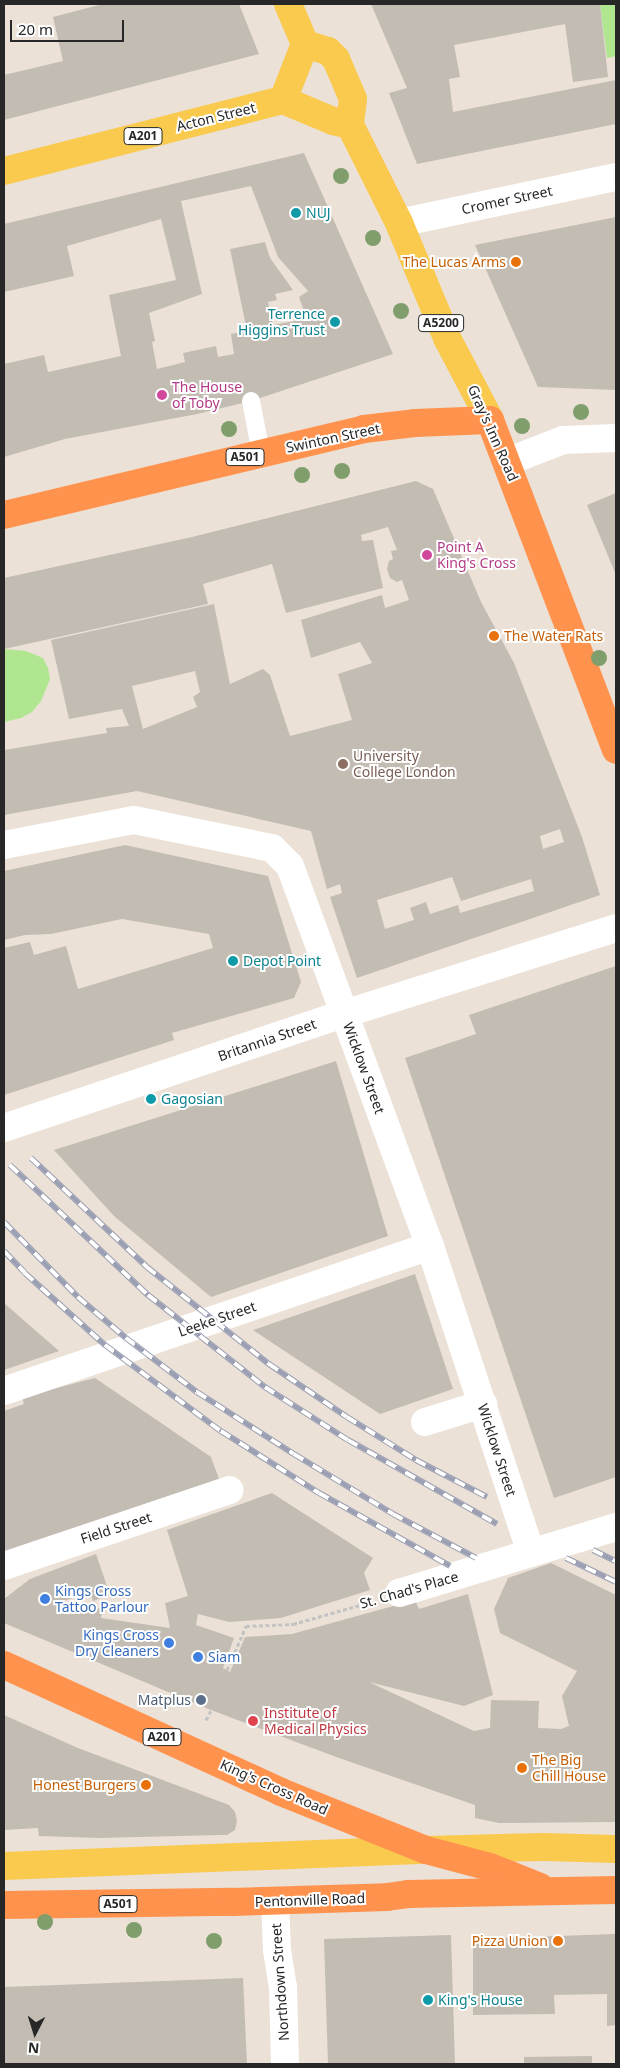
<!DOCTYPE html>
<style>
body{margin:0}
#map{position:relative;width:620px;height:2068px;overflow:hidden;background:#ebe1d7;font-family:"Noto Sans",sans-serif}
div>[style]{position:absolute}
.green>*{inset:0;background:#b0e68f}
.building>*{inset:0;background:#c2bcb3}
.path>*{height:3px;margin-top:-1.5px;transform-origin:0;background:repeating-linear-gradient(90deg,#c3c3c3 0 4px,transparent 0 6.5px)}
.lane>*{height:18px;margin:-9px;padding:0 9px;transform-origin:9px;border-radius:9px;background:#fff}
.street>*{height:28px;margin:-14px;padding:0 14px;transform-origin:14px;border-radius:14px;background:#fff}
.primary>*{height:28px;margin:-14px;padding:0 14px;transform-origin:14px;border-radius:14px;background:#f9ca4e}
.highway>*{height:28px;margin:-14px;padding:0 14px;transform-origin:14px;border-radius:14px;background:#ff934e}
.rail>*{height:5.5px;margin-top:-2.75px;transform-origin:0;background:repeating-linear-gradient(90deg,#fff 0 11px,#9a9fb3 0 22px);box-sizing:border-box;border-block:1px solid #9a9fb3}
.trees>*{width:16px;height:16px;margin:-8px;border-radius:50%;background:#809e6c}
.dots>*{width:14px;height:14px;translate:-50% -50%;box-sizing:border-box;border:2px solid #fff;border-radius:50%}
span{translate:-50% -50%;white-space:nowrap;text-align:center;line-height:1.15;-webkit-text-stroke:4px #fff;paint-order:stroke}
.shield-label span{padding:1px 4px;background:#fff;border:1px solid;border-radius:4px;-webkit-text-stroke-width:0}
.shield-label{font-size:12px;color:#272727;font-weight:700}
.street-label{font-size:14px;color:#272727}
.culture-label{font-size:14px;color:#0d838f}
.left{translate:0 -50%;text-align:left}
.right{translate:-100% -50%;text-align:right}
.food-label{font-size:14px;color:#c56008}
.hotel-label{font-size:14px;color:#b23c85}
.education-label{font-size:14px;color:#785e54}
.shop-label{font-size:14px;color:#366cbe}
.service-label{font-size:14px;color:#4e5e75}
.health-label{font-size:14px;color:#be3a42}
.frame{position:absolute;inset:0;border:5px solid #272727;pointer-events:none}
.north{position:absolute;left:10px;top:2008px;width:50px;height:50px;-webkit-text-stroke:4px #fff;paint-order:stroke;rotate:185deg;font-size:14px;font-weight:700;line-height:20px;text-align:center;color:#272727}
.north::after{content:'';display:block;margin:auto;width:18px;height:22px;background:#272727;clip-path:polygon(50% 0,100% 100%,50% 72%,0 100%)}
.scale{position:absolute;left:10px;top:20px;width:114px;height:22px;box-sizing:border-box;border:2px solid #272727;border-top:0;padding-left:6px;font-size:15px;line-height:18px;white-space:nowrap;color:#272727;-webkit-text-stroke:4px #fff;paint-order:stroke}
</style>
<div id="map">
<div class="green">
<div style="clip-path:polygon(600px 4px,616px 4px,616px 56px,607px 58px)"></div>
<div style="clip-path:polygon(4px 649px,26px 651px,43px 658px,48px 668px,50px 679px,41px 701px,32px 712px,21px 718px,4px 722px)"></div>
</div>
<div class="building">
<div style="clip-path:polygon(103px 4px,239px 4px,259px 54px,4px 120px,4px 75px,63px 61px,53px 17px)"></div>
<div style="clip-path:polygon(371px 4px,600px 4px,608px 77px,573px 82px,565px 24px,454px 45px,460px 77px,449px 79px,453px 112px,616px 80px,616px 124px,417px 164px,389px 93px,407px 88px)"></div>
<div style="clip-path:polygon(evenodd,304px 153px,393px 354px,251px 401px,197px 414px,65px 439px,4px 457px,4px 364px,44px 355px,48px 372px,121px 356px,109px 295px,176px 280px,161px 219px,67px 246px,74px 276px,4px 292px,4px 224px,304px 153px,251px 186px,278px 257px,308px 291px,299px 297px,307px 319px,273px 325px,268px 302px,277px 300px,275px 294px,293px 290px,270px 258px,265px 242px,230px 249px,247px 331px,231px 334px,234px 354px,218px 357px,216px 346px,183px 353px,185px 362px,157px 369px,152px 342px,155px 341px,149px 313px,202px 294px,181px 201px,251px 186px)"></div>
<div style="clip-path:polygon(616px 217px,616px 390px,538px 387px,475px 245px)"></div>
<div style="clip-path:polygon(evenodd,416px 481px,433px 489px,481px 602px,514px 663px,582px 837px,600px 895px,357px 978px,330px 897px,342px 893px,340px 884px,327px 889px,311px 831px,137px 791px,4px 815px,4px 750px,107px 733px,106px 728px,129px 726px,122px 709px,69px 719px,51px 640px,214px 604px,230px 684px,263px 669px,270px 675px,290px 736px,352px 720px,338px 674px,372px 663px,360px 642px,311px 658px,301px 620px,382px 595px,385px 608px,409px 600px,402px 580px,397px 582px,390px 578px,387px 569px,389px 561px,393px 559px,391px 551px,397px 550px,388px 527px,361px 535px,362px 541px,373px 540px,383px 588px,286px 613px,272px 564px,203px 584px,208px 604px,4px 649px,4px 578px,192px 537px,416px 481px,195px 671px,200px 692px,193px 697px,197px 707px,143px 729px,132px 686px,195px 671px,416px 481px,560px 829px,564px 842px,543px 849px,540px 836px,560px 829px,416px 481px,452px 877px,461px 901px,531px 879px,534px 891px,460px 913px,458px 905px,430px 914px,426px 902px,410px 908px,414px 920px,385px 929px,377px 900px,452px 877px)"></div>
<div style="clip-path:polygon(616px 493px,616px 575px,587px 505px)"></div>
<div style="clip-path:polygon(125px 845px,268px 876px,301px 982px,294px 998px,172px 1033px,174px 1040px,4px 1095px,4px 948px,30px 942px,34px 955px,66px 946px,78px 989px,213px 948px,209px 934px,122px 919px,51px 934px,25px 935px,4px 940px,4px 871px)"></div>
<div style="clip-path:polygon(616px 966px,616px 1477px,554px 1498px,405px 1058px,476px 1034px,469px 1015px)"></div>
<div style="clip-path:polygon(336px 1061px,388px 1236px,211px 1297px,114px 1216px,54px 1150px)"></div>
<div style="clip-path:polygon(415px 1274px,453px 1389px,380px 1414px,253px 1330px)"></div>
<div style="clip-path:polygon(4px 1303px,59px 1351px,4px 1370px)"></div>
<div style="clip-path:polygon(95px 1378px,211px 1457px,219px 1479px,4px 1552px,4px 1411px,24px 1404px,22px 1397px)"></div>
<div style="clip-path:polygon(272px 1493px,373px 1558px,364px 1573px,370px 1590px,281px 1618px,229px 1622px,198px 1614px,196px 1625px,234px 1638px,223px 1668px,230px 1672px,245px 1637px,292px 1634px,415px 1600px,419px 1609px,468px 1594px,493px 1695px,464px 1706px,369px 1682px,474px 1731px,490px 1728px,491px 1700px,539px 1701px,538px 1728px,561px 1729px,569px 1726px,562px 1696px,577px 1671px,500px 1633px,494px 1609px,508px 1578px,551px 1563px,616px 1595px,616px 1822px,499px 1823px,475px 1818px,475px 1805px,339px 1758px,211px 1710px,4px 1623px,4px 1599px,30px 1579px,96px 1554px,110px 1595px,93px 1601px,90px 1592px,61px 1602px,60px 1606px,99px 1608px,102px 1613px,101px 1618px,170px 1628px,165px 1603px,188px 1596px,167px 1530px)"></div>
<div style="clip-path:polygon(4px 1715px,78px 1748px,229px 1805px,235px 1812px,237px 1821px,235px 1830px,227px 1835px,220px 1835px,99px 1838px,39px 1836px,38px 1828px,4px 1830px)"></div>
<div style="clip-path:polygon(616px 1934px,616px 2025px,607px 2026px,607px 1994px,554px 1995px,555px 2014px,473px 2015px,473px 1939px)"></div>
<div style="clip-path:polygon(451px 1935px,455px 2064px,328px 2064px,324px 1939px)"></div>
<div style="clip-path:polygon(243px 1978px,247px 2064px,4px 2064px,4px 1987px)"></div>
<div style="clip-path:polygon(592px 2056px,592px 2064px,524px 2064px,524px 2057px)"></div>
</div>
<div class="path">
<div style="left:227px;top:1670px;width:48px;rotate:-66.6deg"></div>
<div style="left:246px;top:1626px;width:47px;rotate:-2.4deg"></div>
<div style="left:293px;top:1624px;width:77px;rotate:-15.8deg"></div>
<div style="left:206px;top:1720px;width:11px;rotate:-63deg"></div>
</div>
<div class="lane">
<div style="left:251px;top:401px;width:53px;rotate:79.1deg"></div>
</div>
<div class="street">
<div style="left:399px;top:223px;width:222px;rotate:-12deg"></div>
<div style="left:507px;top:462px;width:60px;rotate:-21.4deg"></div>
<div style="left:563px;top:440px;width:53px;rotate:-2.2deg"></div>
<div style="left:4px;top:845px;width:132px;rotate:-10.9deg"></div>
<div style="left:134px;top:820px;width:141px;rotate:11.5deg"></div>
<div style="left:272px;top:848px;width:25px;rotate:45deg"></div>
<div style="left:290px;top:866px;width:405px;rotate:69.8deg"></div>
<div style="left:430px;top:1246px;width:323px;rotate:71.8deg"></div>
<div style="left:4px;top:1128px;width:345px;rotate:-18.6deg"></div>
<div style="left:331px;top:1018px;width:299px;rotate:-17.5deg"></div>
<div style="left:4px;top:1391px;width:450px;rotate:-18.8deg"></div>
<div style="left:425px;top:1422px;width:61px;rotate:-17.2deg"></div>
<div style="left:4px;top:1566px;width:238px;rotate:-18.6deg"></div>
<div style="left:399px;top:1593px;width:227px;rotate:-16.9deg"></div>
<div style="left:275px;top:1901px;width:49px;rotate:87.7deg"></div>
<div style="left:277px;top:1950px;width:37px;rotate:81deg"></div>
<div style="left:283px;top:1987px;width:77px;rotate:88.5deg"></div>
</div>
<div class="primary">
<div style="left:288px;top:4px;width:43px;rotate:67deg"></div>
<div style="left:305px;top:44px;width:24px;rotate:17deg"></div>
<div style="left:328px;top:51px;width:11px;rotate:45deg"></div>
<div style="left:336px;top:59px;width:43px;rotate:67deg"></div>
<div style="left:353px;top:99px;width:26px;rotate:97deg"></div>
<div style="left:283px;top:100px;width:60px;rotate:-68.6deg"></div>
<div style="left:350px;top:125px;width:110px;rotate:63.4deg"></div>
<div style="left:399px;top:223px;width:125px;rotate:67.3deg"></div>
<div style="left:447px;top:338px;width:93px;rotate:62.3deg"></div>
<div style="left:4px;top:171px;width:288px;rotate:-14.3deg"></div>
<div style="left:283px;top:100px;width:54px;rotate:22.8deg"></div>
<div style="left:333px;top:121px;width:17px;rotate:13deg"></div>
<div style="left:4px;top:1866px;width:422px;rotate:-2.2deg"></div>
<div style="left:426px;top:1850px;width:118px;rotate:-1.5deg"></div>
<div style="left:544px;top:1847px;width:72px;rotate:1.6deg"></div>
</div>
<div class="highway">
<div style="left:4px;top:515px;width:370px;rotate:-13.4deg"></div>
<div style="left:364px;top:429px;width:51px;rotate:-6.7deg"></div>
<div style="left:415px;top:423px;width:75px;rotate:-2.3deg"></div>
<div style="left:490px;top:420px;width:353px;rotate:69.1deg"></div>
<div style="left:4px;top:1665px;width:305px;rotate:24.6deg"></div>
<div style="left:281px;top:1792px;width:156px;rotate:21.8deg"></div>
<div style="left:426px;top:1850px;width:66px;rotate:14.9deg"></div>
<div style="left:490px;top:1867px;width:54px;rotate:21.8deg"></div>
<div style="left:4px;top:1905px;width:228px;rotate:-0.8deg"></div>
<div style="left:232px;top:1902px;width:155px;rotate:-1.8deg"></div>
<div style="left:387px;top:1897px;width:21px;rotate:-8deg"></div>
<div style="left:408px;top:1894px;width:208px;rotate:-1.1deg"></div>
</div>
<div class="rail">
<div style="left:31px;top:1158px;width:159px;rotate:43.2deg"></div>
<div style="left:147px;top:1267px;width:156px;rotate:38.5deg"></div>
<div style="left:269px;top:1364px;width:94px;rotate:34.2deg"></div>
<div style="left:347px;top:1417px;width:81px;rotate:31.9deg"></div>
<div style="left:416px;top:1460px;width:80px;rotate:27.5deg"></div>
<div style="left:10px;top:1165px;width:190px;rotate:43.3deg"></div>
<div style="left:148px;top:1295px;width:149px;rotate:38.2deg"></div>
<div style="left:265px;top:1387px;width:98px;rotate:32.6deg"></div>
<div style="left:348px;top:1440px;width:171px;rotate:29.4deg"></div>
<div style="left:4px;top:1222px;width:105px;rotate:45.4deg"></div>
<div style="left:78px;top:1297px;width:63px;rotate:40.5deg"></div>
<div style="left:126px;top:1338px;width:89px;rotate:37.3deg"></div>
<div style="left:197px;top:1392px;width:115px;rotate:32.6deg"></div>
<div style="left:294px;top:1454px;width:116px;rotate:31.2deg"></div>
<div style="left:393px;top:1514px;width:94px;rotate:27.9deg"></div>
<div style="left:4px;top:1251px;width:30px;rotate:46deg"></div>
<div style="left:25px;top:1273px;width:108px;rotate:42deg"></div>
<div style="left:105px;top:1345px;width:144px;rotate:36.6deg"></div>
<div style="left:221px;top:1431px;width:116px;rotate:32.3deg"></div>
<div style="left:319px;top:1493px;width:150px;rotate:29.1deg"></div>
<div style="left:593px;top:1550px;width:25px;rotate:26deg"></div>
<div style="left:566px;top:1558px;width:55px;rotate:25.6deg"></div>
</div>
<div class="trees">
<div style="left:341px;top:176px"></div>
<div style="left:373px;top:238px"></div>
<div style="left:401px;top:311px"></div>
<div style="left:581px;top:412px"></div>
<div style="left:522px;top:426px"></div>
<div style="left:229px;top:429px"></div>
<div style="left:342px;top:471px"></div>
<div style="left:302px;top:475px"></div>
<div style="left:599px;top:658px"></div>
<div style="left:45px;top:1922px"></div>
<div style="left:134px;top:1930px"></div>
<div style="left:214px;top:1941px"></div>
</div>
<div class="dots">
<div style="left:296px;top:213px;background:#0f9aa8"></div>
<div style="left:516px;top:262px;background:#e8710a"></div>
<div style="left:335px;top:322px;background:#0f9aa8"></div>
<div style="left:162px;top:395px;background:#d1479c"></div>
<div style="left:427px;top:555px;background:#d1479c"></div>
<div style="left:494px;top:636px;background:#e8710a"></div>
<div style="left:343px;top:764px;background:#8d6e63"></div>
<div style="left:233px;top:961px;background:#0f9aa8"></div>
<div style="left:151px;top:1099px;background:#0f9aa8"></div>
<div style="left:45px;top:1599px;background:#3f7fe0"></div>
<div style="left:169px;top:1643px;background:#3f7fe0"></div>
<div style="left:198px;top:1657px;background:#3f7fe0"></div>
<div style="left:201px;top:1700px;background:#5c6f8a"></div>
<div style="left:253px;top:1721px;background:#e0444e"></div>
<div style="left:522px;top:1768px;background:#e8710a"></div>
<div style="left:146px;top:1785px;background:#e8710a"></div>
<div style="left:558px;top:1941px;background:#e8710a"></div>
<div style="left:428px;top:2000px;background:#0f9aa8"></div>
</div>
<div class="shield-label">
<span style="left:143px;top:136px">A201</span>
<span style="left:441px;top:323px">A5200</span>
<span style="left:245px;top:457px">A501</span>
<span style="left:162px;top:1737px">A201</span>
<span style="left:118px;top:1904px">A501</span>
</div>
<div class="street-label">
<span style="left:216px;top:117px;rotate:-14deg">Acton Street</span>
<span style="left:507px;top:200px;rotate:-12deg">Cromer Street</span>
<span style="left:493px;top:433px;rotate:66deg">Gray's Inn Road</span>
<span style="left:333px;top:438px;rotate:-12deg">Swinton Street</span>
<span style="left:267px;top:1040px;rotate:-19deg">Britannia Street</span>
<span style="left:364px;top:1068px;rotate:70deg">Wicklow Street</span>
<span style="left:217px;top:1319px;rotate:-19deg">Leeke Street</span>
<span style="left:497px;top:1450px;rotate:72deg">Wicklow Street</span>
<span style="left:116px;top:1528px;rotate:-18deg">Field Street</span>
<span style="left:409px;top:1590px;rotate:-16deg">St. Chad's Place</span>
<span style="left:274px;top:1787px;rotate:24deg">King's Cross Road</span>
<span style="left:310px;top:1900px;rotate:-2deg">Pentonville Road</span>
<span style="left:280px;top:1982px;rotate:-94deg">Northdown Street</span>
</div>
<div class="culture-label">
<span class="left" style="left:306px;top:213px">NUJ</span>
<span class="right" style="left:325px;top:322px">Terrence<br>Higgins Trust</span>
<span class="left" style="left:243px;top:961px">Depot Point</span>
<span class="left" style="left:161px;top:1099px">Gagosian</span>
<span class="left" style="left:438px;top:2000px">King's House</span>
</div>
<div class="food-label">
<span class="right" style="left:506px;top:262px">The Lucas Arms</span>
<span class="left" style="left:504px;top:636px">The Water Rats</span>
<span class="left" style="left:532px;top:1768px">The Big<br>Chill House</span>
<span class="right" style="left:136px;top:1785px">Honest Burgers</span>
<span class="right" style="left:548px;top:1941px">Pizza Union</span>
</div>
<div class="hotel-label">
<span class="left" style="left:172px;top:395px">The House<br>of Toby</span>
<span class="left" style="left:437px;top:555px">Point A<br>King's Cross</span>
</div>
<div class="education-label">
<span class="left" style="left:353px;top:764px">University<br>College London</span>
</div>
<div class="shop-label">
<span class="left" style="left:55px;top:1599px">Kings Cross<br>Tattoo Parlour</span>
<span class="right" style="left:159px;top:1643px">Kings Cross<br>Dry Cleaners</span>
<span class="left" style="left:208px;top:1657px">Siam</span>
</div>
<div class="service-label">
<span class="right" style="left:191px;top:1700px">Matplus</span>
</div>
<div class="health-label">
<span class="left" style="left:264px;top:1721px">Institute of<br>Medical Physics</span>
</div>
<div class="frame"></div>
<div class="north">N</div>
<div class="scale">20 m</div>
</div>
